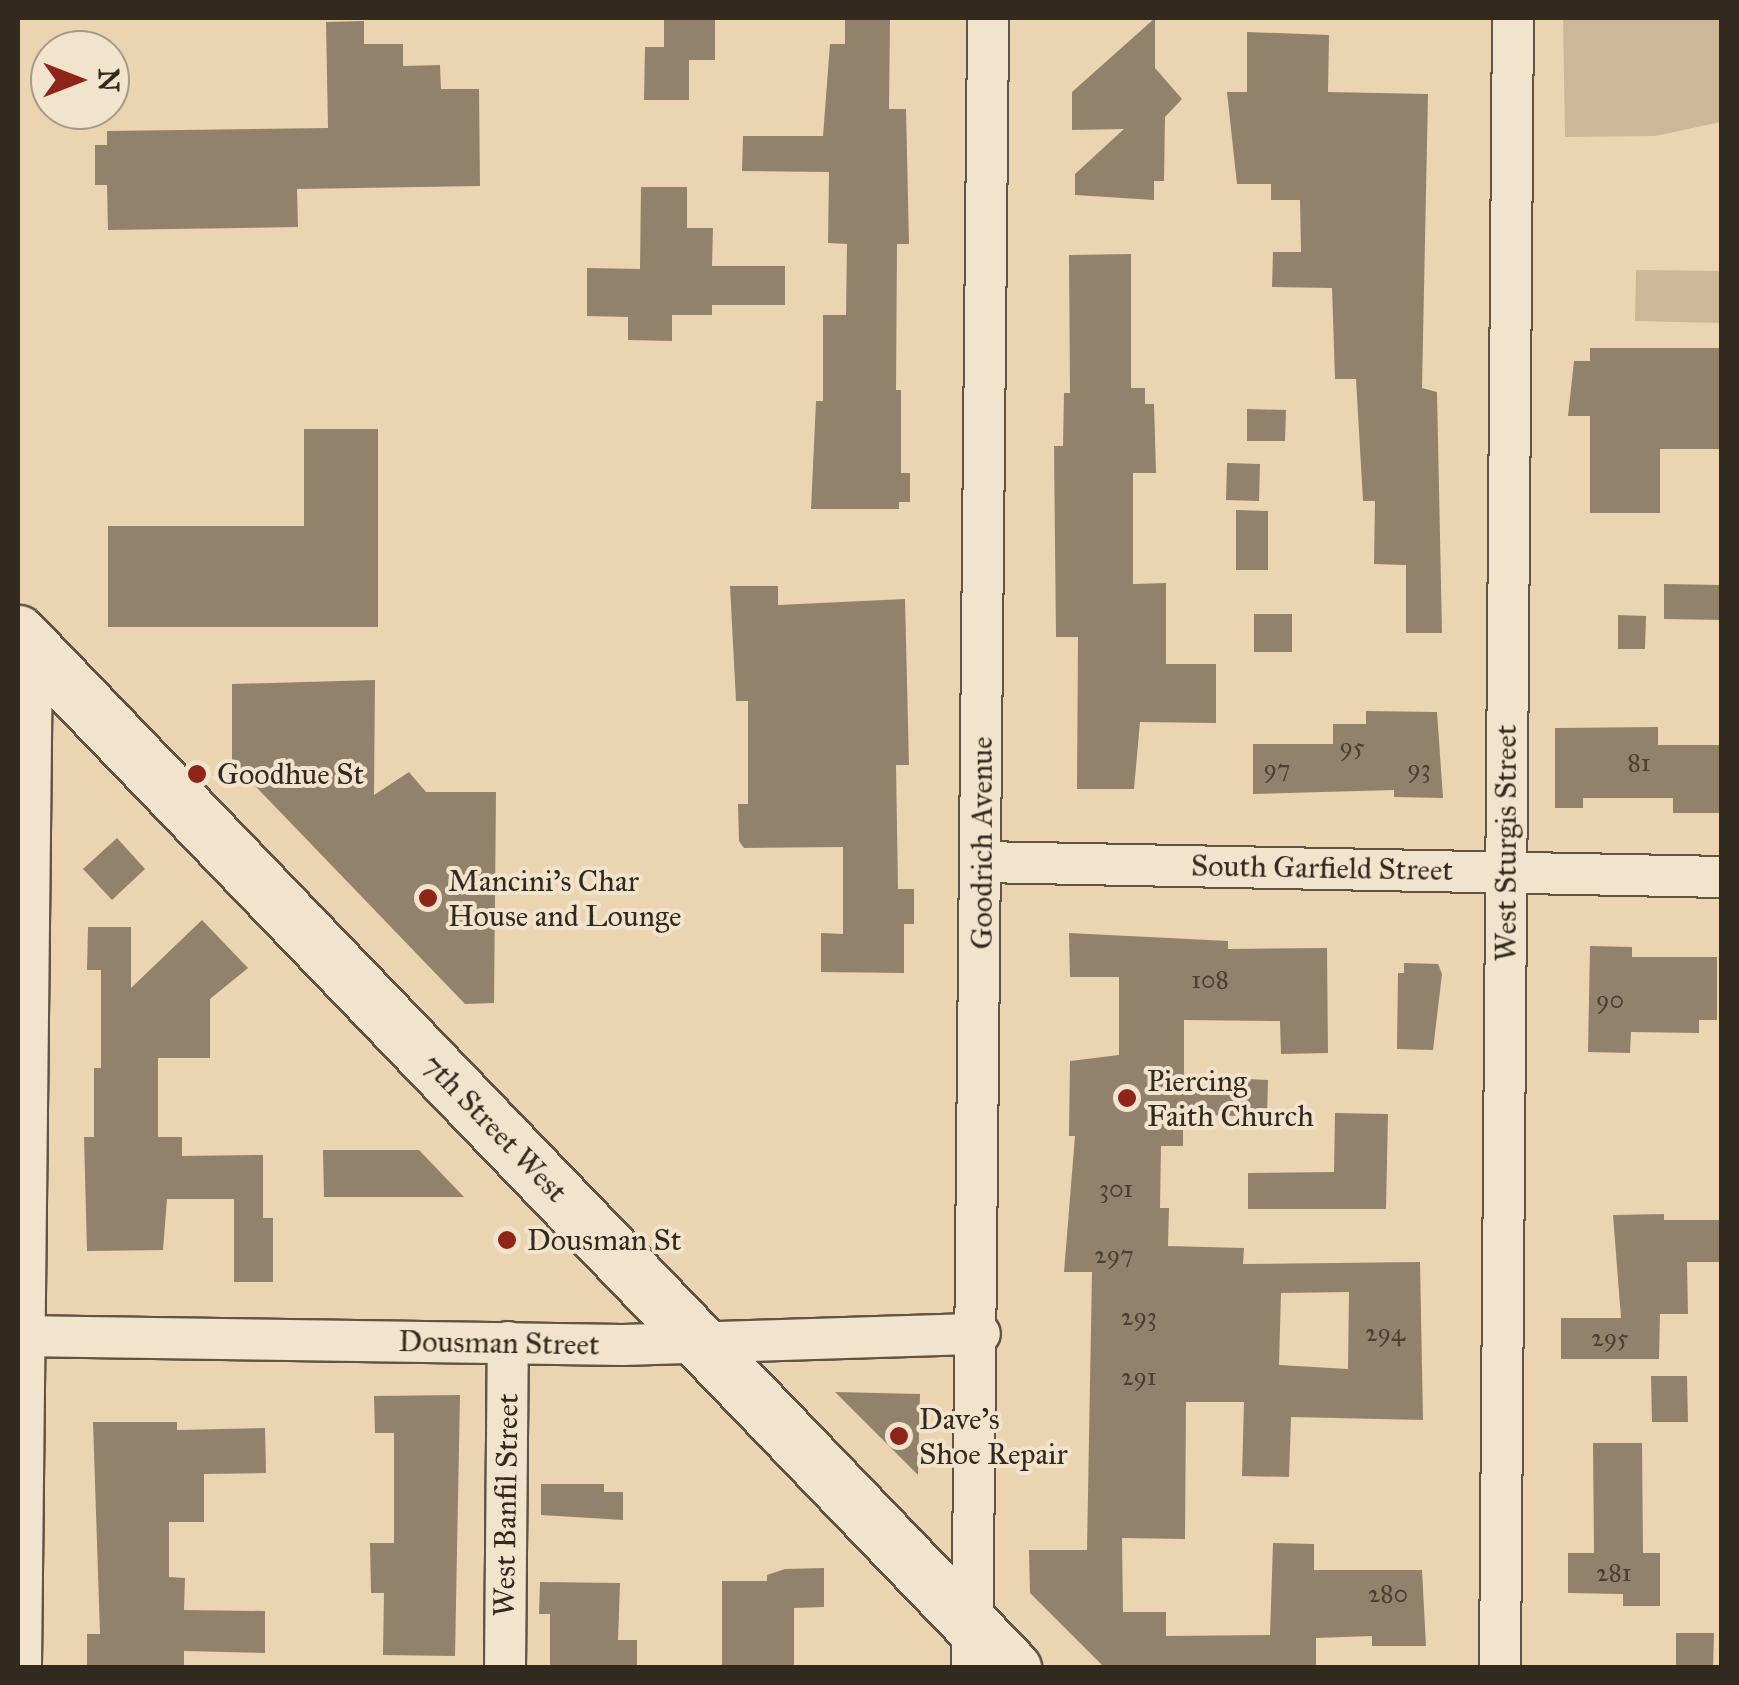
<!DOCTYPE html>
<style>
body{margin:0}
#map{position:relative;width:1739px;height:1685px;overflow:hidden;background:#ebd4b2;font-family:"IM FELL Great Primer",serif}
div>[style]{position:absolute}
.green>*{inset:0;background:#ccb799}
.building>*{inset:0;background:#93826b}
.roads{filter:drop-shadow(2px 0 #615444) drop-shadow(-2px 0 #615444) drop-shadow(0 2px #615444) drop-shadow(0 -2px #615444)}
.minor>*{height:40px;margin:-20px;padding:0 20px;transform-origin:20px;border-radius:20px;background:#f2e3cd}
.secondary>*{height:55px;margin:-27.5px;padding:0 27.5px;transform-origin:27.5px;border-radius:27.5px;background:#f2e3cd}
.dots>*{width:28px;height:28px;translate:-50% -50%;box-sizing:border-box;border:5px solid #f2e3cd;border-radius:50%}
span{translate:-50% -50%;white-space:nowrap;text-align:center;line-height:1.15;-webkit-text-stroke:8px #f2e3cd;paint-order:stroke}
.number-label{font-size:25px;color:#4b4032}
.number-label span{-webkit-text-stroke-width:0}
.poi-label{font-size:30px;color:#332a1f}
.left{translate:0 -50%;text-align:left}
.street-label{font-size:30px;color:#332a1f}
.frame{position:absolute;inset:0;border:20px solid #332a1f;pointer-events:none}
.north{position:absolute;left:30px;top:30px;width:100px;height:100px;box-sizing:border-box;background:#f2e3cd;border:2px solid #a69987;border-radius:50%;rotate:90deg;font-size:28px;font-weight:700;line-height:40px;text-align:center;color:#332a1f}
.north::after{content:'';display:block;margin:auto;width:35px;height:45px;background:#8f2418;clip-path:polygon(50% 0,100% 100%,50% 72%,0 100%)}
</style>
<div id="map">
<div class="green">
<div style="clip-path:polygon(1563px 18px,1721px 18px,1721px 122px,1655px 136px,1565px 137px)"></div>
<div style="clip-path:polygon(1636px 270px,1721px 271px,1721px 323px,1635px 321px)"></div>
</div>
<div class="building">
<div style="clip-path:polygon(664px 18px,715px 18px,715px 60px,689px 60px,689px 100px,644px 100px,645px 47px,664px 47px)"></div>
<div style="clip-path:polygon(845px 18px,890px 18px,889px 109px,906px 109px,909px 244px,897px 244px,896px 390px,901px 390px,901px 473px,910px 473px,910px 502px,899px 502px,899px 509px,811px 509px,816px 401px,823px 401px,823px 315px,846px 315px,847px 244px,828px 243px,829px 172px,742px 171px,743px 136px,823px 136px,830px 44px,845px 44px)"></div>
<div style="clip-path:polygon(1155px 18px,1155px 68px,1182px 99px,1165px 117px,1164px 181px,1154px 181px,1154px 200px,1075px 195px,1075px 174px,1124px 129px,1072px 130px,1072px 92px)"></div>
<div style="clip-path:polygon(364px 21px,364px 44px,403px 44px,403px 66px,440px 65px,441px 89px,479px 89px,480px 186px,297px 189px,298px 227px,108px 230px,107px 185px,95px 185px,95px 145px,107px 145px,107px 131px,328px 128px,326px 22px)"></div>
<div style="clip-path:polygon(1247px 32px,1329px 35px,1328px 92px,1428px 94px,1422px 388px,1437px 392px,1442px 633px,1406px 633px,1406px 565px,1374px 564px,1375px 501px,1363px 501px,1356px 379px,1335px 379px,1332px 288px,1272px 287px,1273px 252px,1301px 252px,1300px 200px,1271px 200px,1271px 184px,1237px 184px,1227px 92px,1247px 92px)"></div>
<div style="clip-path:polygon(641px 187px,687px 187px,687px 228px,713px 228px,712px 266px,785px 266px,785px 305px,712px 305px,712px 315px,672px 315px,672px 341px,628px 340px,628px 317px,587px 316px,587px 268px,640px 269px)"></div>
<div style="clip-path:polygon(1131px 254px,1131px 388px,1145px 388px,1145px 404px,1154px 404px,1156px 473px,1133px 473px,1133px 584px,1166px 583px,1166px 664px,1216px 664px,1216px 723px,1140px 722px,1134px 789px,1077px 789px,1078px 637px,1056px 637px,1055px 545px,1054px 446px,1063px 446px,1064px 393px,1070px 393px,1069px 255px)"></div>
<div style="clip-path:polygon(1590px 348px,1722px 348px,1722px 449px,1660px 449px,1660px 513px,1590px 513px,1590px 416px,1568px 416px,1574px 361px,1590px 361px)"></div>
<div style="clip-path:polygon(1247px 409px,1286px 410px,1285px 441px,1247px 441px)"></div>
<div style="clip-path:polygon(304px 429px,378px 429px,378px 627px,108px 627px,108px 526px,304px 526px)"></div>
<div style="clip-path:polygon(1227px 463px,1260px 464px,1259px 501px,1226px 500px)"></div>
<div style="clip-path:polygon(1236px 510px,1268px 511px,1268px 570px,1236px 570px)"></div>
<div style="clip-path:polygon(1664px 584px,1722px 585px,1722px 620px,1664px 619px)"></div>
<div style="clip-path:polygon(730px 586px,778px 586px,778px 605px,905px 599px,909px 765px,896px 765px,898px 889px,914px 889px,914px 924px,904px 924px,904px 973px,821px 972px,821px 933px,843px 934px,843px 847px,744px 848px,739px 841px,738px 804px,748px 804px,748px 701px,736px 701px)"></div>
<div style="clip-path:polygon(1254px 614px,1292px 614px,1292px 652px,1254px 652px)"></div>
<div style="clip-path:polygon(1618px 615px,1646px 616px,1645px 649px,1618px 649px)"></div>
<div style="clip-path:polygon(375px 680px,374px 795px,409px 772px,426px 792px,496px 792px,494px 1003px,465px 1004px,232px 762px,232px 684px)"></div>
<div style="clip-path:polygon(1366px 711px,1437px 712px,1443px 798px,1394px 797px,1394px 790px,1253px 794px,1253px 744px,1333px 744px,1333px 724px,1366px 724px)"></div>
<div style="clip-path:polygon(1658px 727px,1658px 745px,1722px 745px,1722px 813px,1673px 813px,1673px 798px,1583px 798px,1583px 808px,1555px 808px,1555px 728px)"></div>
<div style="clip-path:polygon(117px 838px,145px 869px,112px 900px,83px 869px)"></div>
<div style="clip-path:polygon(202px 920px,248px 968px,210px 999px,210px 1058px,158px 1058px,158px 1137px,182px 1137px,182px 1156px,263px 1155px,263px 1218px,273px 1218px,273px 1282px,234px 1282px,234px 1199px,167px 1199px,163px 1250px,87px 1251px,84px 1137px,94px 1137px,94px 1068px,101px 1068px,101px 970px,87px 970px,88px 927px,131px 927px,131px 988px)"></div>
<div style="clip-path:polygon(evenodd,1069px 933px,1228px 941px,1228px 949px,1327px 948px,1328px 1053px,1281px 1054px,1280px 1021px,1184px 1020px,1184px 1076px,1268px 1080px,1267px 1117px,1183px 1114px,1183px 1146px,1161px 1146px,1160px 1208px,1169px 1208px,1168px 1246px,1244px 1248px,1243px 1264px,1420px 1262px,1423px 1420px,1291px 1417px,1289px 1477px,1242px 1476px,1244px 1402px,1186px 1402px,1185px 1539px,1122px 1538px,1123px 1612px,1166px 1612px,1166px 1636px,1270px 1635px,1273px 1543px,1314px 1544px,1314px 1570px,1422px 1570px,1426px 1646px,1372px 1646px,1372px 1636px,1316px 1638px,1316px 1668px,1105px 1668px,1030px 1593px,1029px 1550px,1087px 1550px,1092px 1272px,1064px 1272px,1075px 1136px,1069px 1136px,1070px 1061px,1119px 1055px,1119px 977px,1070px 977px,1069px 933px,1349px 1292px,1348px 1369px,1279px 1365px,1281px 1293px,1349px 1292px)"></div>
<div style="clip-path:polygon(1590px 946px,1632px 947px,1632px 957px,1717px 957px,1717px 1020px,1699px 1020px,1699px 1033px,1631px 1032px,1630px 1053px,1588px 1052px)"></div>
<div style="clip-path:polygon(1404px 963px,1438px 964px,1442px 974px,1433px 1050px,1397px 1049px,1398px 973px,1404px 973px)"></div>
<div style="clip-path:polygon(1335px 1113px,1388px 1114px,1386px 1209px,1248px 1209px,1248px 1173px,1334px 1172px)"></div>
<div style="clip-path:polygon(323px 1150px,419px 1150px,464px 1197px,324px 1197px)"></div>
<div style="clip-path:polygon(1664px 1214px,1664px 1220px,1722px 1220px,1722px 1262px,1687px 1262px,1688px 1314px,1660px 1314px,1659px 1359px,1561px 1359px,1561px 1318px,1621px 1318px,1613px 1215px)"></div>
<div style="clip-path:polygon(1651px 1376px,1687px 1376px,1688px 1422px,1652px 1422px)"></div>
<div style="clip-path:polygon(835px 1392px,920px 1394px,918px 1475px)"></div>
<div style="clip-path:polygon(460px 1395px,455px 1656px,383px 1655px,384px 1593px,371px 1593px,370px 1543px,394px 1543px,394px 1433px,375px 1433px,374px 1396px)"></div>
<div style="clip-path:polygon(93px 1422px,177px 1422px,177px 1430px,265px 1428px,266px 1473px,204px 1474px,204px 1522px,169px 1522px,169px 1577px,185px 1578px,184px 1610px,265px 1611px,265px 1653px,184px 1651px,184px 1668px,87px 1668px,87px 1634px,100px 1634px)"></div>
<div style="clip-path:polygon(1593px 1443px,1642px 1443px,1643px 1553px,1660px 1553px,1660px 1606px,1623px 1606px,1623px 1594px,1568px 1593px,1568px 1553px,1594px 1553px)"></div>
<div style="clip-path:polygon(541px 1484px,604px 1484px,604px 1492px,623px 1492px,623px 1520px,541px 1515px)"></div>
<div style="clip-path:polygon(824px 1568px,824px 1607px,794px 1608px,794px 1668px,722px 1667px,722px 1581px,767px 1581px,767px 1575px,785px 1569px)"></div>
<div style="clip-path:polygon(540px 1582px,620px 1583px,618px 1640px,637px 1640px,637px 1668px,550px 1668px,550px 1614px,539px 1614px)"></div>
<div style="clip-path:polygon(1676px 1633px,1714px 1633px,1713px 1668px,1676px 1668px)"></div>
</div>
<div class="roads">
<div class="minor">
<div style="left:18px;top:649px;width:14px;rotate:-4deg"></div>
<div style="left:32px;top:648px;width:1020px;rotate:90.62deg"></div>
<div style="left:982px;top:862px;width:740px;rotate:1.16deg"></div>
<div style="left:18px;top:1336px;width:605px;rotate:0.85deg"></div>
<div style="left:623px;top:1345px;width:357px;rotate:-1.8deg"></div>
<div style="left:505px;top:1668px;width:326px;rotate:-89.5deg"></div>
<div style="left:972px;top:1668px;width:1650px;rotate:-89.44deg"></div>
<div style="left:1500px;top:1668px;width:1650px;rotate:-89.55deg"></div>
</div>
<div class="secondary">
<div style="left:18px;top:633px;width:1436px;rotate:46.13deg"></div>
</div>
</div>
<div class="dots">
<div style="left:197px;top:774px;background:#8f2418"></div>
<div style="left:428px;top:898px;background:#8f2418"></div>
<div style="left:1127px;top:1098px;background:#8f2418"></div>
<div style="left:507px;top:1240px;background:#8f2418"></div>
<div style="left:899px;top:1436px;background:#8f2418"></div>
</div>
<div class="number-label">
<span style="left:1352px;top:747px">95</span>
<span style="left:1639px;top:763px">81</span>
<span style="left:1277px;top:769px">97</span>
<span style="left:1419px;top:769px">93</span>
<span style="left:1210px;top:980px">108</span>
<span style="left:1610px;top:1000px">90</span>
<span style="left:1116px;top:1189px">301</span>
<span style="left:1114px;top:1255px">297</span>
<span style="left:1139px;top:1317px">293</span>
<span style="left:1385px;top:1333px">294</span>
<span style="left:1610px;top:1338px">295</span>
<span style="left:1139px;top:1377px">291</span>
<span style="left:1614px;top:1573px">281</span>
<span style="left:1388px;top:1594px">280</span>
</div>
<div class="poi-label">
<span class="left" style="left:217px;top:774px">Goodhue St</span>
<span class="left" style="left:448px;top:898px">Mancini's Char<br>House and Lounge</span>
<span class="left" style="left:1147px;top:1098px">Piercing<br>Faith Church</span>
<span class="left" style="left:527px;top:1240px">Dousman St</span>
<span class="left" style="left:919px;top:1436px">Dave's<br>Shoe Repair</span>
</div>
<div class="street-label">
<span style="left:982px;top:843px;rotate:-90deg">Goodrich Avenue</span>
<span style="left:1506px;top:843px;rotate:-90deg">West Sturgis Street</span>
<span style="left:1322px;top:868px;rotate:1deg">South Garfield Street</span>
<span style="left:495px;top:1128px;rotate:46deg">7th Street West</span>
<span style="left:499px;top:1343px;rotate:1deg">Dousman Street</span>
<span style="left:506px;top:1505px;rotate:-89deg">West Banfil Street</span>
</div>
<div class="frame"></div>
<div class="north">N</div>
</div>
